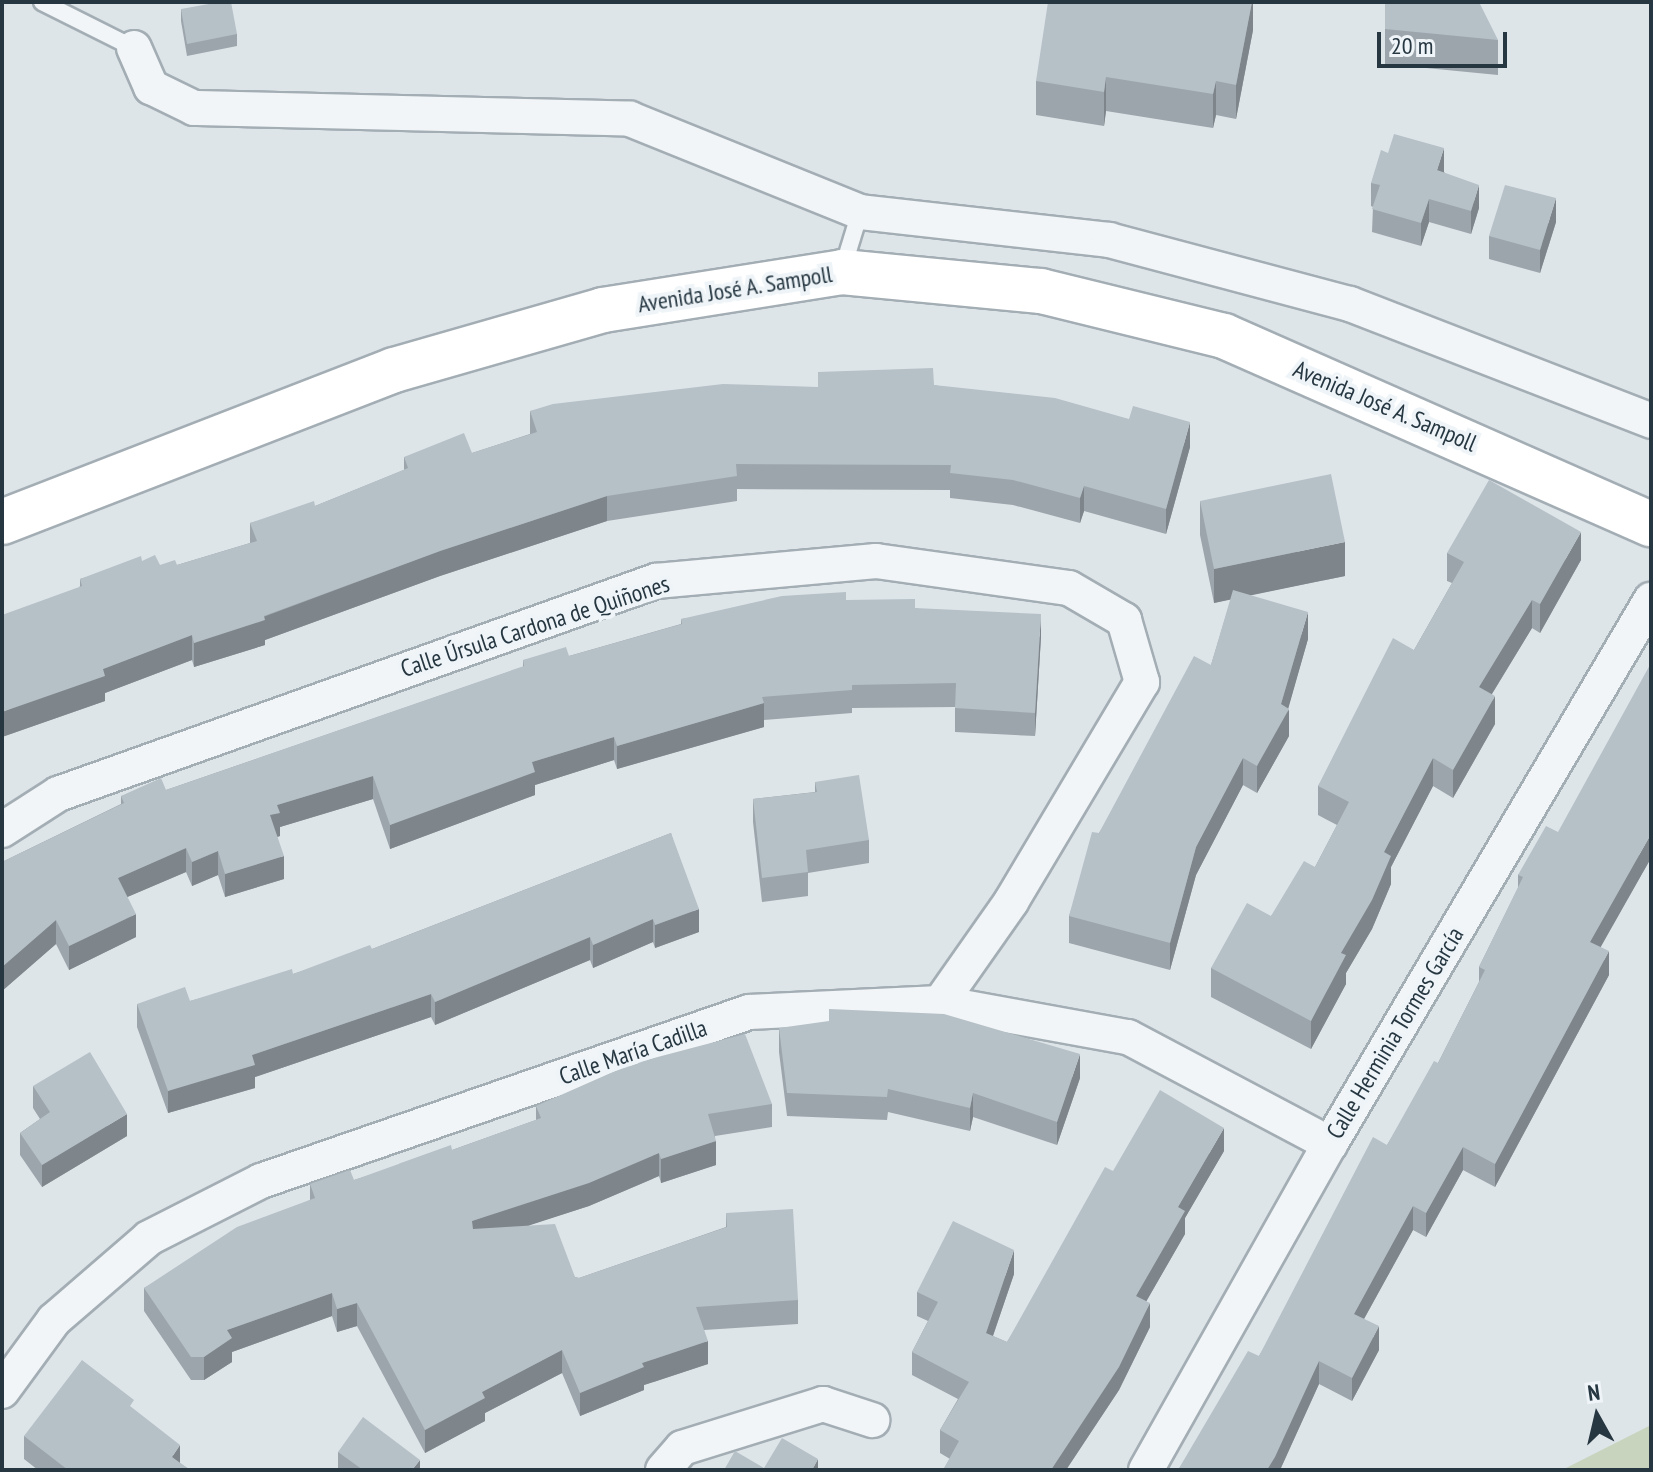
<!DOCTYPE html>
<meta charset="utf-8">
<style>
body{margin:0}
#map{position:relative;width:1653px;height:1472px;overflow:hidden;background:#dee5e9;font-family:"PT Sans Narrow",sans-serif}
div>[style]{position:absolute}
.green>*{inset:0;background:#c9d4bf}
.roads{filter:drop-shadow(2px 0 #a3adb4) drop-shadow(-2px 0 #a3adb4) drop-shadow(0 2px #a3adb4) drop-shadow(0 -2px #a3adb4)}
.lane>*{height:16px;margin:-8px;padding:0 8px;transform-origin:8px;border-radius:8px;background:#f1f5f7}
.street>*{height:34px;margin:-17px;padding:0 17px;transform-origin:17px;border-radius:17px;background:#f1f5f7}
.secondary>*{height:44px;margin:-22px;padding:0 22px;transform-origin:22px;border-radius:22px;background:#fff}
.wall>*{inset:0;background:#9ca5ab}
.shaded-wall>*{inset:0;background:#7f868b}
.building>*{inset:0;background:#b5c0c7}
span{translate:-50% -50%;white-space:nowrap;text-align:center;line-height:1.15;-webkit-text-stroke:8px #eef4f7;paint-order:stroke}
.street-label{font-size:24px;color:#263742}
.frame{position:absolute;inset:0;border:4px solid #263742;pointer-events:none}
.north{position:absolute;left:1557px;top:1376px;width:80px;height:80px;-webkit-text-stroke:6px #eef4f7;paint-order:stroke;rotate:352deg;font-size:22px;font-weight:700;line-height:32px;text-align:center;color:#263742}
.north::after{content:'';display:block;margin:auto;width:28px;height:36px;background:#263742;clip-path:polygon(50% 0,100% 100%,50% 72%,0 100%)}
.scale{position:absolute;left:1377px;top:32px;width:130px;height:36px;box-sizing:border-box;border:4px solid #263742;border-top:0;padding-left:10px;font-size:24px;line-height:28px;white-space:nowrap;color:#263742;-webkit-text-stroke:6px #eef4f7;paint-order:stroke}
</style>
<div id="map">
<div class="green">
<div style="clip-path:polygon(1651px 1425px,1651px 1470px,1562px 1470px)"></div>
</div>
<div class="roads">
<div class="lane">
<div style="left:42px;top:2px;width:103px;rotate:26.6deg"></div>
<div style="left:842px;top:271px;width:62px;rotate:-73deg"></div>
</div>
<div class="street">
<div style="left:134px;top:48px;width:43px;rotate:66.4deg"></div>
<div style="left:151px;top:87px;width:48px;rotate:26deg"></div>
<div style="left:194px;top:108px;width:436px;rotate:1.4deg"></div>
<div style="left:630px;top:119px;width:248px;rotate:22deg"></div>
<div style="left:860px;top:212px;width:251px;rotate:6.4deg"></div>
<div style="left:1109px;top:240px;width:249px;rotate:14.9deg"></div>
<div style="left:1350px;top:304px;width:323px;rotate:21.2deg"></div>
<div style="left:2px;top:830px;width:67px;rotate:-32.7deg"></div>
<div style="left:58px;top:794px;width:635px;rotate:-19.61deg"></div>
<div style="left:656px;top:581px;width:221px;rotate:-5.2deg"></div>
<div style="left:876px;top:561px;width:195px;rotate:8deg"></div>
<div style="left:1069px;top:588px;width:64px;rotate:30.2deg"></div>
<div style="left:1124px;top:620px;width:65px;rotate:73.8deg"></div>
<div style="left:1142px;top:682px;width:256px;rotate:120.8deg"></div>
<div style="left:1011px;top:902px;width:123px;rotate:125.1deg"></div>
<div style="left:2px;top:1391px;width:88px;rotate:-53.8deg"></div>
<div style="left:54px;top:1320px;width:125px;rotate:-40.8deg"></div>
<div style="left:149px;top:1238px;width:126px;rotate:-27deg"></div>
<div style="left:261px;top:1181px;width:516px;rotate:-19.1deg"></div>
<div style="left:749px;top:1012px;width:191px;rotate:-2.7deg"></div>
<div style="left:940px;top:1003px;width:191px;rotate:10.3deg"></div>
<div style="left:1128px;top:1037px;width:229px;rotate:27.9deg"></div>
<div style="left:663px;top:1470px;width:29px;rotate:-49deg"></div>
<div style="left:682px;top:1448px;width:148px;rotate:-17.3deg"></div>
<div style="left:823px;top:1404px;width:52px;rotate:18.1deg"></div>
<div style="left:1146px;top:1470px;width:374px;rotate:-60.6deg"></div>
<div style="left:1330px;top:1144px;width:632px;rotate:-59.46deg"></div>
</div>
<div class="secondary">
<div style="left:2px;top:522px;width:420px;rotate:-21.2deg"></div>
<div style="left:394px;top:370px;width:217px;rotate:-16deg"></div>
<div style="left:603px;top:310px;width:242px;rotate:-9deg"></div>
<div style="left:842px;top:272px;width:200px;rotate:5.5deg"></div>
<div style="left:1041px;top:291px;width:188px;rotate:13.8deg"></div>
<div style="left:1224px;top:336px;width:467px;rotate:23.8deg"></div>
</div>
</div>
<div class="wall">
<div style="clip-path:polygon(1253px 2px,1253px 30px,1236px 119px,1216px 115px,1213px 128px,1106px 111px,1104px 126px,1036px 115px,1036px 81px)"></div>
<div style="clip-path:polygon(1385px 2px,1498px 40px,1498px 75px,1385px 64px)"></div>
<div style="clip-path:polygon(181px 9px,237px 34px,237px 46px,187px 56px,181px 21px)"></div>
<div style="clip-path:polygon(1444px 172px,1479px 208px,1471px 234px,1429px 222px,1421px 246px,1372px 232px,1373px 207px,1371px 206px,1371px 183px)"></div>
<div style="clip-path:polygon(1556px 222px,1540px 273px,1489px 259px,1489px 236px)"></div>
<div style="clip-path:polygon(934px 385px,1190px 447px,1166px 534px,1084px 511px,1080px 523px,1013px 505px,950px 498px,950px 490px,737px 489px,737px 501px,607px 521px,440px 576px,265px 640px,265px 645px,194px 667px,192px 660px,105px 693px,105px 701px,2px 737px,80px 586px,80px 579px,142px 561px,160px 565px,177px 565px,250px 543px,250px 523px,315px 506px,404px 470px,404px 457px,472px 453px,530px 434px,530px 411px,818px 387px)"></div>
<div style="clip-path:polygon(1200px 501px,1345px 576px,1250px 595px,1308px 639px,1288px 708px,1289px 736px,1257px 793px,1243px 785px,1196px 875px,1170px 970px,1069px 943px,1069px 916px,1099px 833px,1211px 665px,1231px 599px,1214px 603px,1200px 535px)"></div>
<div style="clip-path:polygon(1447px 553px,1581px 560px,1540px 633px,1532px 628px,1492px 694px,1495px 724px,1453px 798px,1433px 786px,1391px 867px,1391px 884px,1372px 929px,1346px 973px,1346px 984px,1311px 1049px,1211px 997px,1211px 968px,1271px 916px,1315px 867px,1337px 825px,1318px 815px,1318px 786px,1414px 650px,1452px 583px,1447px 581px)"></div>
<div style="clip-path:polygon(846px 600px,915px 608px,1041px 637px,1035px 736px,955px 732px,955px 707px,852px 708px,852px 713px,764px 720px,764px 727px,617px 769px,614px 760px,535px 785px,535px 795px,390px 849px,373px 799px,280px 827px,280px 836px,277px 837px,284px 879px,225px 897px,218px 875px,192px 886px,186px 872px,127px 897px,136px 937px,69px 970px,56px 944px,2px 991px,2px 862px,121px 804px,121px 796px,166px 790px,523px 667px,523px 660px,569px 656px,681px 624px,681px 619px)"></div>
<div style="clip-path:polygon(815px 782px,869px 840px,869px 863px,808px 873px,808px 896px,762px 902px,753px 822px,753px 799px,815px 792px)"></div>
<div style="clip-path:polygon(1558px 832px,1651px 858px,1600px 947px,1609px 975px,1495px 1187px,1463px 1170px,1426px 1237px,1413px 1230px,1364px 1319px,1379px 1350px,1352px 1401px,1319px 1384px,1280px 1470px,1178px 1470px,1259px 1356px,1387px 1145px,1438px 1063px,1479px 982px,1479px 967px,1518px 888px,1518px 875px)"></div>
<div style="clip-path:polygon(671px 833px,699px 932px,655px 948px,653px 942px,593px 968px,590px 960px,435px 1025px,431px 1017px,255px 1077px,255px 1088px,168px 1113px,137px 1027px,137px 1004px,190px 1001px,293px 974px,372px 949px)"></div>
<div style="clip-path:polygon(779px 1028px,1080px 1078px,1057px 1145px,973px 1117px,970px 1131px,888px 1112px,887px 1120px,787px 1116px,779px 1052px)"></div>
<div style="clip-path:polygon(33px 1086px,127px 1136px,42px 1187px,20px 1155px,20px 1133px,40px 1119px,33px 1108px)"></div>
<div style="clip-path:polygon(772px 1104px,772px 1127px,715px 1136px,716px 1165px,661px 1183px,659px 1176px,589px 1206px,529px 1225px,575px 1277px,579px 1278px,726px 1227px,726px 1213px,798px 1300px,798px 1324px,704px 1330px,708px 1364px,644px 1385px,644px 1390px,580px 1416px,562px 1373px,485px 1413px,485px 1421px,425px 1453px,357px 1326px,337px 1332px,332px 1316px,232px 1352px,232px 1362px,204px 1380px,191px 1380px,144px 1311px,144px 1288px,310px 1200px,310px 1184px,354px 1180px,452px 1150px,536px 1120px,536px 1106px)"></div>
<div style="clip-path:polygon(1224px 1151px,1185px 1218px,1185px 1234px,1146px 1302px,1150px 1327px,1119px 1390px,1066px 1470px,943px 1470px,950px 1459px,940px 1453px,940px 1430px,958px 1399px,912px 1375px,912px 1352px,928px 1321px,917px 1316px,917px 1292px,1014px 1274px,993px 1336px,1007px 1342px,1113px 1171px)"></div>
<div style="clip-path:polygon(134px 1410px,180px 1463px,190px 1470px,38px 1470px,24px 1459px,24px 1436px)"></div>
<div style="clip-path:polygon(338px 1452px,420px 1470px,338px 1470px)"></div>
</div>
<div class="shaded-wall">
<div style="clip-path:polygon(1252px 2px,1253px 2px,1253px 30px,1236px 119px,1236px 85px)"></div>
<div style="clip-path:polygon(1106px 77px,1106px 111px,1104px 126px,1104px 92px)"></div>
<div style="clip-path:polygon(1216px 81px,1216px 115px,1213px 128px,1213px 94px)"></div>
<div style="clip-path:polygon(1444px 148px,1444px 172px,1437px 194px,1437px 170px)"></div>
<div style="clip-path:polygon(1479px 185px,1479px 208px,1471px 234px,1471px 211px)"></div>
<div style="clip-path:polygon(1556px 198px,1556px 222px,1540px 273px,1540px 250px)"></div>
<div style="clip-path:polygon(1429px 199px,1429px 222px,1421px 246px,1421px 223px)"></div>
<div style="clip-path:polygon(1190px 422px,1190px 447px,1166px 534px,1166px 509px)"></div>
<div style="clip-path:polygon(1084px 486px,1084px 511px,1080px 523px,1080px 498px)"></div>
<div style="clip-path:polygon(607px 496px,607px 521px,440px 576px,265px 640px,265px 645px,194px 667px,194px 643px,440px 551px)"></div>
<div style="clip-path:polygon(1581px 532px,1581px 560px,1540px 633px,1540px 604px)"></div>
<div style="clip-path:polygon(1345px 542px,1345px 576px,1214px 603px,1214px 569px)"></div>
<div style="clip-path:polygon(1532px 600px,1532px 628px,1479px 715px,1479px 687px)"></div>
<div style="clip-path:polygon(1308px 612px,1308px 639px,1287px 713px,1289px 709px,1289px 736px,1257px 793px,1257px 766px,1281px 704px)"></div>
<div style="clip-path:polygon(1041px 614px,1041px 637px,1035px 736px,1035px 713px)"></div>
<div style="clip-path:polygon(192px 635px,192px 660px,105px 693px,105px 701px,2px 737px,2px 712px,103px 669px)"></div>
<div style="clip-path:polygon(1495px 696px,1495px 724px,1453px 798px,1453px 770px)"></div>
<div style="clip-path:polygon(764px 703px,764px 727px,617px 769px,617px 746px)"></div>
<div style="clip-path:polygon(614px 737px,614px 760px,535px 785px,535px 795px,390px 849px,390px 825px,532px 762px)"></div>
<div style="clip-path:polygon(1243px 758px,1243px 785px,1196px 875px,1170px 970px,1170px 943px,1196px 847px)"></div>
<div style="clip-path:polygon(1433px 758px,1433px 786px,1391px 867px,1391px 884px,1372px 929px,1346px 973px,1346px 984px,1311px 1049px,1311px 1021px,1384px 852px)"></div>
<div style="clip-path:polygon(373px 776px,373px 799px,280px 827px,280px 836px,270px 839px,270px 815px,277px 805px)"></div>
<div style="clip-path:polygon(1651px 834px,1651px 858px,1590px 966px,1590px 942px)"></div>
<div style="clip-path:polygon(186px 848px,186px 872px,118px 901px,118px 878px)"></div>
<div style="clip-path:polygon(218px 851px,218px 875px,192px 886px,192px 862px)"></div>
<div style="clip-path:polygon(284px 856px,284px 879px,225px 897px,225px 874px)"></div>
<div style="clip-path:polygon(699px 909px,699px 932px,655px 948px,655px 925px)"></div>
<div style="clip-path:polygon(136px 914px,136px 937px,69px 970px,69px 946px)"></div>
<div style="clip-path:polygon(653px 919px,653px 942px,593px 968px,593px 945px)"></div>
<div style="clip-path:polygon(56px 920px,56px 944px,2px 991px,2px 967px)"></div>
<div style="clip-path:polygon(590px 937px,590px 960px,435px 1025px,435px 1002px)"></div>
<div style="clip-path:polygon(1609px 951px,1609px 975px,1495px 1187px,1495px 1164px)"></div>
<div style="clip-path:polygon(431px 994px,431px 1017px,255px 1077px,255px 1088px,168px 1113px,168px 1091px,252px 1055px)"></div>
<div style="clip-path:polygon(1080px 1054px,1080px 1078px,1057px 1145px,1057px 1122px)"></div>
<div style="clip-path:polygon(973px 1093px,973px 1117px,970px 1131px,970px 1108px)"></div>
<div style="clip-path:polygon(127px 1114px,127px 1136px,42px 1187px,42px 1165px)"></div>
<div style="clip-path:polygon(1224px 1128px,1224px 1151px,1185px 1218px,1185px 1234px,1136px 1319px,1136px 1296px,1178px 1207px)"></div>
<div style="clip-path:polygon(716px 1141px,716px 1165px,661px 1183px,661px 1159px)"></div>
<div style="clip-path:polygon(1463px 1147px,1463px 1170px,1426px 1237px,1426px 1213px)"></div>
<div style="clip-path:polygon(659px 1153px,659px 1176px,589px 1206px,472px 1244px,472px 1221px)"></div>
<div style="clip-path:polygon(1413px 1206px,1413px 1230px,1354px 1337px,1354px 1314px)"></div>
<div style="clip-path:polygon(1014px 1250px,1014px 1274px,986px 1356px,986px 1333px)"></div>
<div style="clip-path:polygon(332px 1293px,332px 1316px,232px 1352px,232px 1362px,204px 1380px,204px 1357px,227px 1330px)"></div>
<div style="clip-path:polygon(357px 1303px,357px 1326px,337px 1332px,337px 1309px)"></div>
<div style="clip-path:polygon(1150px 1303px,1150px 1327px,1119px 1390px,1066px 1470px,1051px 1470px)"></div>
<div style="clip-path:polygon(1379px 1326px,1379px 1350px,1352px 1401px,1352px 1378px)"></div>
<div style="clip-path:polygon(708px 1341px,708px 1364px,644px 1385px,644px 1390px,580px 1416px,580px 1393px,642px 1363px)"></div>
<div style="clip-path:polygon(562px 1350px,562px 1373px,485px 1413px,485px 1421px,425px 1453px,425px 1430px,482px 1392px)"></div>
<div style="clip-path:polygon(1319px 1361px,1319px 1384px,1280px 1470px,1267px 1470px)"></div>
<div style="clip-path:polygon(180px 1445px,180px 1469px,172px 1457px)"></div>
<div style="clip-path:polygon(818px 1459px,818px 1470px,812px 1470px)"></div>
<div style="clip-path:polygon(420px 1460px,420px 1470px,412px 1470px)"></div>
</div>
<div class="building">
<div style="clip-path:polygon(220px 2px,231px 2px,237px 34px,187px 44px,181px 9px)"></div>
<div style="clip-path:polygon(1048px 2px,1252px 2px,1236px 85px,1216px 81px,1213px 94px,1106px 77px,1104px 92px,1036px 81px)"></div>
<div style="clip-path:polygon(1385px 2px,1479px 2px,1498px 40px,1385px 29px)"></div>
<div style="clip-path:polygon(1394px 134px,1444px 148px,1437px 170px,1479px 185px,1471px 211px,1429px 199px,1421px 223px,1372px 209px,1380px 185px,1371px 183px,1381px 150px,1388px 153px)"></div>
<div style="clip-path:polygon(1505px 185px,1556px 198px,1540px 250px,1489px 236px)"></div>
<div style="clip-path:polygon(933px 368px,934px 385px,1055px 398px,1129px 419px,1133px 406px,1190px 422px,1166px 509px,1084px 486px,1080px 498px,1013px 480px,950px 473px,951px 465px,736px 464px,737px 476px,607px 496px,440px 551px,264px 616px,265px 620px,194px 643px,192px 635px,103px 669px,105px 676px,2px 712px,2px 615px,82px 586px,80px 579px,141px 556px,142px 561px,155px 555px,160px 565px,175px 560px,177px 565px,257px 541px,250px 523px,314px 501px,315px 506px,408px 468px,404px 457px,464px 433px,472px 453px,537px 432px,530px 411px,553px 404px,723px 384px,818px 387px,818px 372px)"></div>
<div style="clip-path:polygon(1331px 474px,1345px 542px,1214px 569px,1200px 501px)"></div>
<div style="clip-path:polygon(1489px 480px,1581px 532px,1540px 604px,1532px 600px,1479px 687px,1495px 696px,1453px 770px,1433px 758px,1384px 852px,1391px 856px,1372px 900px,1341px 953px,1346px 955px,1311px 1021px,1211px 968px,1247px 903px,1271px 916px,1304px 861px,1315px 867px,1349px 802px,1318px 786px,1393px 638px,1414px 650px,1464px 562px,1447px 553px)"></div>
<div style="clip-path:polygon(1233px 590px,1308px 612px,1281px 704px,1289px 709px,1257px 766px,1243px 758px,1196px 847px,1170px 943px,1069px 916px,1092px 832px,1099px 833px,1194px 656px,1211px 665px)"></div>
<div style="clip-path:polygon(846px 592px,846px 600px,915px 599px,915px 608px,1041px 614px,1035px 713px,955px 708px,956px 683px,852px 685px,852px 690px,762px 697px,764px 703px,617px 746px,614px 737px,532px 762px,535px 772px,390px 825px,373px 776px,277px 805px,280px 813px,270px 815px,284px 856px,225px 874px,218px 851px,192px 862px,186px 848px,118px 878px,136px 914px,69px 946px,56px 920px,2px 967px,2px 862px,124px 803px,121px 796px,161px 778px,166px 790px,524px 666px,523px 660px,566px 647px,569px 656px,682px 624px,681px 619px,782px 596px)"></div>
<div style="clip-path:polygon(1651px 663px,1651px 834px,1590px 942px,1609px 951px,1495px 1164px,1463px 1147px,1426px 1213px,1413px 1206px,1354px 1314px,1379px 1326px,1352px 1378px,1319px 1361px,1275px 1457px,1267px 1470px,1178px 1470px,1248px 1351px,1259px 1356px,1373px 1137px,1387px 1145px,1434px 1061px,1438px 1063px,1485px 970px,1479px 967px,1523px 877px,1518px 875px,1546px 826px,1558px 832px)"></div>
<div style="clip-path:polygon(859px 775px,869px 840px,806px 850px,808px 872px,762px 878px,753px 799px,817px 792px,815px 782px)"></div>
<div style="clip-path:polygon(671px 833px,699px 909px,655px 925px,653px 919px,593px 945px,590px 937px,435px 1002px,431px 994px,252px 1055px,255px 1065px,168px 1091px,137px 1004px,185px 987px,190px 1001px,292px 969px,293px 974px,370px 945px,372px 949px)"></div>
<div style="clip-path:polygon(829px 1009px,944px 1014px,1080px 1054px,1057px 1122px,973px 1093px,970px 1108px,888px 1089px,887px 1097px,787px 1093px,779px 1028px,829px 1021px)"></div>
<div style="clip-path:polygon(745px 1034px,772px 1104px,708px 1114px,716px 1141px,661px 1159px,659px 1153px,589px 1183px,472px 1221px,473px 1229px,555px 1224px,575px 1277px,579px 1278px,727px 1227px,726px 1213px,793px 1209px,798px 1300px,696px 1307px,708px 1341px,642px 1363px,644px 1367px,580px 1393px,562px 1350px,482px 1392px,485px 1398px,425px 1430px,357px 1303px,337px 1309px,332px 1293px,227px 1330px,232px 1338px,204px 1357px,191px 1357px,144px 1288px,237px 1227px,315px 1198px,310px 1184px,350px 1170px,354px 1180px,451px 1145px,452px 1150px,541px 1118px,536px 1106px,631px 1064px)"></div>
<div style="clip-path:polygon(90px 1052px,127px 1114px,42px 1165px,20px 1133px,50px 1112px,33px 1086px)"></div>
<div style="clip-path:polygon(1160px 1090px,1224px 1128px,1178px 1207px,1185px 1211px,1136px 1296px,1150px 1303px,1119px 1367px,1051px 1470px,943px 1470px,959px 1441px,940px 1430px,969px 1382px,912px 1352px,938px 1302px,917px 1292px,953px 1221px,1014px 1250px,986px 1333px,1007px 1342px,1105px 1167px,1113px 1171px)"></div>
<div style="clip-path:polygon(82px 1360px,134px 1400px,130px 1406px,180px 1445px,172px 1457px,190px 1470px,85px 1470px,82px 1468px,81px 1470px,68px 1470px,24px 1436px)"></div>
<div style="clip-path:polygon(363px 1417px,420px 1460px,412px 1470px,363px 1470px,338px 1452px)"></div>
<div style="clip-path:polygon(782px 1438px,818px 1459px,812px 1470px,724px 1470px,735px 1451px,764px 1468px)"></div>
</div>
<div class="street-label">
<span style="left:735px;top:289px;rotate:-9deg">Avenida José A. Sampoll</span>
<span style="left:1385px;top:406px;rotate:23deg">Avenida José A. Sampoll</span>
<span style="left:535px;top:626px;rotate:-18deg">Calle Úrsula Cardona de Quiñones</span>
<span style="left:1395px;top:1033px;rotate:-59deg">Calle Herminia Tormes García</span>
<span style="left:633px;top:1052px;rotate:-19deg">Calle María Cadilla</span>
</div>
<div class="frame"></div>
<div class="north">N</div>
<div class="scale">20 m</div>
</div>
